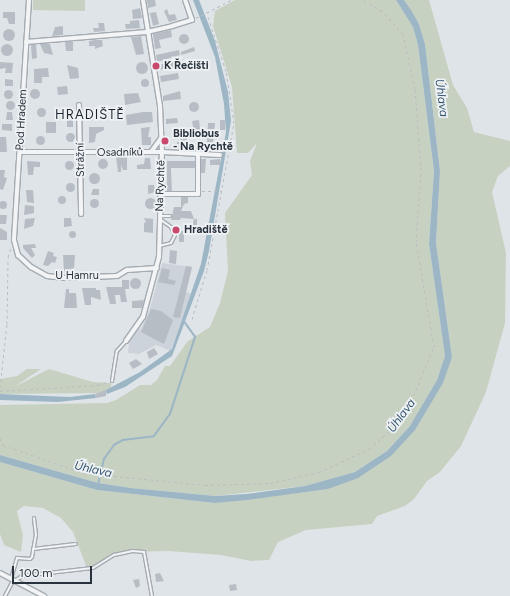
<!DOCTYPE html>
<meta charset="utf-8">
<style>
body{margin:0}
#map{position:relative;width:510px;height:596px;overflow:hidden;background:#dfe4e8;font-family:Figtree,sans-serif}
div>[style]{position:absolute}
.built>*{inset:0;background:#cdd3da}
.green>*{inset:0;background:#c7d1c1}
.water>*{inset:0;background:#9cb6c6}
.stream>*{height:1.5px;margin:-0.75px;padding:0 0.75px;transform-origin:0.75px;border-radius:0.75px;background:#9cb6c6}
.building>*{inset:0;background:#b7bdc4}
.round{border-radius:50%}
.path>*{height:1px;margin-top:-0.5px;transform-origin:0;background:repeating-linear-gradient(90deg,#babec2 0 3px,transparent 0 6px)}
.roads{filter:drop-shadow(1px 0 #a5abb2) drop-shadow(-1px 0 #a5abb2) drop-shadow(0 1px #a5abb2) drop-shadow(0 -1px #a5abb2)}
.lane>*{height:2px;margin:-1px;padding:0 1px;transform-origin:1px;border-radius:1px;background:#f2f4f6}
.street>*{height:4px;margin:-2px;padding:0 2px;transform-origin:2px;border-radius:2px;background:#f2f4f6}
.dots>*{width:11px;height:11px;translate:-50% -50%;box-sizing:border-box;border:2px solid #eff2f5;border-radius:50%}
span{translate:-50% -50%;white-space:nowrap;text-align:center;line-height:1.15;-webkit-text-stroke:3.5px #eff2f5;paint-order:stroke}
.poi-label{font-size:11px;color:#29333e;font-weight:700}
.left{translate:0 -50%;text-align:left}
.street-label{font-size:11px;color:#29333e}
.water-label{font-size:12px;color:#355770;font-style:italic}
.quarter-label{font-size:13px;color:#1b242f;letter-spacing:1px}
.scale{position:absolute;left:12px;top:566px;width:80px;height:18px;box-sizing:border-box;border:2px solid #29333e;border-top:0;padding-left:5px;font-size:12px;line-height:14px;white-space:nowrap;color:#29333e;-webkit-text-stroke:3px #eff2f5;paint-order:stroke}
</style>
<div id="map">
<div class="built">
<div style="clip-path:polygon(162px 263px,192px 267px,186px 292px,192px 294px,179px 332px,171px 351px,156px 345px,139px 354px,128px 353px,130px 335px,137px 327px,141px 329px,150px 309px)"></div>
</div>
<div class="green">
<div style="clip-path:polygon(33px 0,85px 0,85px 11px,33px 10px)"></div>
<div style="clip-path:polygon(235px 0,396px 0,413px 27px,418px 45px,434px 171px,429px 244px,445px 356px,437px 380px,410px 426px,387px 451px,355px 472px,305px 486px,215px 496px,131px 488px,98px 483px,0 455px,0 405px,107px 403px,116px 400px,140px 385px,151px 385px,157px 380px,165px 366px,170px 366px,188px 341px,210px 327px,220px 303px,228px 271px,225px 213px,252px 175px,250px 161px,257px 143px,248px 153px,237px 153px,232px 87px,213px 26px,215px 11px)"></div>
<div style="clip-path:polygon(404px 0,429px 0,453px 85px,467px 108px,474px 132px,510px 141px,510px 166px,498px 176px,492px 192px,506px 253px,505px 323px,486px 392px,461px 446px,440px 472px,427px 481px,414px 499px,405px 506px,377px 516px,372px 524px,306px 530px,278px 542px,269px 560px,251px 561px,221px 555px,168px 551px,128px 552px,112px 557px,100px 565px,87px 568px,73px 532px,61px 518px,43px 508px,24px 506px,17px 511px,23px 535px,21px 552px,4px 545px,0 534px,0 462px,97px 490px,215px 503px,328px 489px,391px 456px,452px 357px,436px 243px,440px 171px,425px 44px,419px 24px)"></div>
<div style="clip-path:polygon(27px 369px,41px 369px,14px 387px,49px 369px,93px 382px,111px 383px,112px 391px,107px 393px,0 394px,0 379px,17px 376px)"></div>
</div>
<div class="water">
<div style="clip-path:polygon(193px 0,199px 0,215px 41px,228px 92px,231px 121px,209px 251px,204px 271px,172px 356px,125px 387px,107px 394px,106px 390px,140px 372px,172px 349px,201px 264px,226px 132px,224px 104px,215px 57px)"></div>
<div style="clip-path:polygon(396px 0,404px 0,411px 10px,419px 24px,425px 44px,440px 171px,436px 243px,452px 357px,443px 383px,415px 430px,391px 456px,358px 478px,328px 489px,247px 500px,215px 503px,97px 490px,0 462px,0 455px,98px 483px,131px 488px,215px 496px,246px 494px,305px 486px,355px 472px,387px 451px,410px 426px,437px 380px,445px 356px,429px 244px,434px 171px,418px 45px,413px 27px)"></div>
<div style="clip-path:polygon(0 394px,70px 397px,95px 394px,96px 398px,58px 402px,0 400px)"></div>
</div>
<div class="stream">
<div style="left:98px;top:485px;width:27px;rotate:-77deg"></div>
<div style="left:104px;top:459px;width:17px;rotate:-54deg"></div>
<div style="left:114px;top:445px;width:10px;rotate:-29deg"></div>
<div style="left:123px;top:440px;width:31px;rotate:-7deg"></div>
<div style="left:154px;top:436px;width:27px;rotate:-54deg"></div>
<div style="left:170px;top:414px;width:81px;rotate:-72deg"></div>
<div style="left:195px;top:337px;width:17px;rotate:-126deg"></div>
</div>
<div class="building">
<div style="clip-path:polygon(147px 0,155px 0,156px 6px,148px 8px)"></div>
<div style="clip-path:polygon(140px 8px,142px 18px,133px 19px,132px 10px)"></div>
<div style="clip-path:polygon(167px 9px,169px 15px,175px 14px,177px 20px,169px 22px,164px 11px)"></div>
<div style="clip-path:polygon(3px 12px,15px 12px,15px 24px,9px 24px,7px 18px,3px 18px)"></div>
<div style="clip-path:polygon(156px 12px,159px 24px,153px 26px,150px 13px)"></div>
<div style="clip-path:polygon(139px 20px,140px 28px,126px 29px,125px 24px,130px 24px,130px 21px)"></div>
<div style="clip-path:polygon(98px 23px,104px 23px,105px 31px,94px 32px,93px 28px,99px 28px)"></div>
<div style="clip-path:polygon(63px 26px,63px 35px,52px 36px,55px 27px)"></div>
<div class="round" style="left:3px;top:29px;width:12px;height:12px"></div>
<div style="clip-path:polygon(171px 30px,172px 37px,159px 40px,161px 48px,155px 49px,153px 34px)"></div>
<div class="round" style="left:179px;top:34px;width:10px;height:10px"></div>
<div style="clip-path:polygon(141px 36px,144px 54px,136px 55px,131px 37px)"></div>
<div style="clip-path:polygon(95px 40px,102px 40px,103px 46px,95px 49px,95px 46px,89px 46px,89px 41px)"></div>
<div style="clip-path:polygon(65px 42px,73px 42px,73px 51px,66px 51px)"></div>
<div style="clip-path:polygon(40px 44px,50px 44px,53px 55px,44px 53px)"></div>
<div class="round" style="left:1px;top:44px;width:12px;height:12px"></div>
<div style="clip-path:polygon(31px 45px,36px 45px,37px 58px,32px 59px)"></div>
<div style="clip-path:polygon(194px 47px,195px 51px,181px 55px,181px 52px)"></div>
<div style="clip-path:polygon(179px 50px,180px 55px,157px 62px,156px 55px)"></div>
<div style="clip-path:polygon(174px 61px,176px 66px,159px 70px,158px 65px)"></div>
<div class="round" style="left:136px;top:62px;width:12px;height:12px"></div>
<div style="clip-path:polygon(0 62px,13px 63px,12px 73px,5px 73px,6px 68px,0 69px)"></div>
<div style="clip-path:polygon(67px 65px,78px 68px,79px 78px,70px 79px)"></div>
<div style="clip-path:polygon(48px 68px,49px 77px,42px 77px,42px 83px,34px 83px,34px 69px)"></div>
<div style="clip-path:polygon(178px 73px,179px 79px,161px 82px,160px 76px)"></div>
<div class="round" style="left:141px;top:79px;width:8px;height:8px"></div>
<div style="clip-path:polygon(5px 79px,13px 80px,13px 86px,5px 86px)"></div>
<div style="clip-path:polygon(67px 86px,68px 94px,58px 95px,57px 87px)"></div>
<div class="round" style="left:30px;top:89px;width:10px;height:10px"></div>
<div class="round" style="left:3.5px;top:89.5px;width:9px;height:9px"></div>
<div style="clip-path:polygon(180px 91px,181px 99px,163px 101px,163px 96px)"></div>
<div style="clip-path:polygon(138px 93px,141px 102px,125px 105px,124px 94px)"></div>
<div class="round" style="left:5.5px;top:100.5px;width:9px;height:9px"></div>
<div class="round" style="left:189px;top:102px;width:10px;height:10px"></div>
<div class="round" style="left:36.5px;top:107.5px;width:9px;height:9px"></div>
<div style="clip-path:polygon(7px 112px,12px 112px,13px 120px,6px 120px)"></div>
<div style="clip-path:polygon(143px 112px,152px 112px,153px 122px,127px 125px,126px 115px)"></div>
<div style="clip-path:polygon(177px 118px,178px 123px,166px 124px,166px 119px)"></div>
<div style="clip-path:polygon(67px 120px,73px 120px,73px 127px,67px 127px)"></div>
<div style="clip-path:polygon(199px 120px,201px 137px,195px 137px,192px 121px)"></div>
<div style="clip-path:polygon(220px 120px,225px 120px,225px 130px,220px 130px)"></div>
<div style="clip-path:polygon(46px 122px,56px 122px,56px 133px,46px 133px)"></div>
<div style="clip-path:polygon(208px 123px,215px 123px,213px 143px,207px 143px)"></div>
<div style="clip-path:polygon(2px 124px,12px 124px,12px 131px,2px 130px)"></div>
<div style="clip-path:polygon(89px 127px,104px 127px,104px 130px,96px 134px,95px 142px,89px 143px)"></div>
<div style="clip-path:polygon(150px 127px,148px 137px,151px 137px,151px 145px,142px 145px,141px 128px)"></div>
<div class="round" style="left:65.5px;top:132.5px;width:9px;height:9px"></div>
<div style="clip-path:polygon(180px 134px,187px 134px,186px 148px,177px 148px,177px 142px,180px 142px)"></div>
<div class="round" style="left:35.5px;top:135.5px;width:9px;height:9px"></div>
<div style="clip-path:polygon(0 137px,6px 137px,7px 152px,0 152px)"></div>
<div style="clip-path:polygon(116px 157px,127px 157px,127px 170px,123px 170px,121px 165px,121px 172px,118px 172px)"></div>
<div style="clip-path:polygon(145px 158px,150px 158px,151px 169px,137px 169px,137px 165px,144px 164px)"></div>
<div class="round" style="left:98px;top:159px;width:10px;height:10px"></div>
<div style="clip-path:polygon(201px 159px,206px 159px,205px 173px,200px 173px)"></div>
<div style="clip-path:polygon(220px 159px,220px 165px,210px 165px,210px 160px)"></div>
<div class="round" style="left:64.5px;top:160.5px;width:9px;height:9px"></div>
<div style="clip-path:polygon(27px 161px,40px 162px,40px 167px,34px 167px,33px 175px,28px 175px)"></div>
<div style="clip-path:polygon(167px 161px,196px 161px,196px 168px,171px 168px,172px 192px,167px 192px)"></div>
<div style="clip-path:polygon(0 170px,5px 170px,4px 177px,7px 178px,3px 190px,0 189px)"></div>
<div class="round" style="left:88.5px;top:172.5px;width:11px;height:11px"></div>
<div class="round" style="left:65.5px;top:182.5px;width:9px;height:9px"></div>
<div style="clip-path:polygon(148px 185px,154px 185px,155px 192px,148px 194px)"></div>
<div style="clip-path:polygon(93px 189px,99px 189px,99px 195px,91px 195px)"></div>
<div style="clip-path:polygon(26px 190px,33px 190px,34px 203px,27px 202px)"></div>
<div style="clip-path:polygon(181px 196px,188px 196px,188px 203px,184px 204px,181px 211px,191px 211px,194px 219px,181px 218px,180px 220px,171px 220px,174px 207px,181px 207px)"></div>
<div class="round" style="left:58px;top:196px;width:8px;height:8px"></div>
<div class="round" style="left:144.5px;top:197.5px;width:11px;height:11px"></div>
<div class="round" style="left:89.5px;top:198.5px;width:9px;height:9px"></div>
<div class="round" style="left:-1px;top:201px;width:8px;height:8px"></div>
<div style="clip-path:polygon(25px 205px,34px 206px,34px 213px,24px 215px)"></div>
<div style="clip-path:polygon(0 215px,7px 215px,6px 224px,0 224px)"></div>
<div style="clip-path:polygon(35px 218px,33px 226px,24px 229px,25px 219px)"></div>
<div style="clip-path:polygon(64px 218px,71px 218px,72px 226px,64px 227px)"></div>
<div style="clip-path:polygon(144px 218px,153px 219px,153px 233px,144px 232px,144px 223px,146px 222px)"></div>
<div style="clip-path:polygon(194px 219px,197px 219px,197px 231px,191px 231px)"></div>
<div style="clip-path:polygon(0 228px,7px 232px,7px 240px,0 240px)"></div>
<div class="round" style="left:68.5px;top:230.5px;width:7px;height:7px"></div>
<div style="clip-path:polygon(179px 231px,184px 231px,184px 242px,179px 242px)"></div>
<div style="clip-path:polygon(35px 244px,36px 248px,31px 248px,35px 255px,32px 258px,23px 248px,23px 245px)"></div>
<div style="clip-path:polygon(170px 250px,177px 251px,176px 264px,169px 263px)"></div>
<div style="clip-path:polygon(48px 251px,54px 253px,53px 256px,57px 257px,55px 263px,52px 262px,48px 266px,43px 265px)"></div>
<div style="clip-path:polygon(63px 255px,75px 255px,74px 268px,64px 271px)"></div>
<div style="clip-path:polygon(186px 266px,192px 267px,180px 318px,173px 317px)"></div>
<div style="clip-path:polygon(162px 268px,170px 270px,168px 279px,176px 281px,174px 285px,158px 282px)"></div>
<div class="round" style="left:129.5px;top:277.5px;width:11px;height:11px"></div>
<div style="clip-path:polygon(122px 280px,129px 280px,129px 289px,125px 289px,127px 302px,121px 302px,120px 295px,115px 295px,116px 304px,110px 304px,106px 287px,122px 287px)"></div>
<div style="clip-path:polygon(82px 288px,96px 288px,96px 290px,100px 290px,101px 300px,91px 297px,91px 305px,85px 305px)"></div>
<div style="clip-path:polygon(66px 289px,69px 289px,69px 293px,76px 293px,77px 308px,64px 308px)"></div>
<div style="clip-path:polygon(144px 300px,142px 308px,132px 308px,132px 301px)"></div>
<div style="clip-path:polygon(151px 309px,161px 311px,173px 320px,164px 344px,141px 332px)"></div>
<div style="clip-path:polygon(154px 348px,158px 354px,149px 359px,147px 352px)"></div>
<div style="clip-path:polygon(136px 359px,142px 364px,133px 369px,129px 363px)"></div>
<div style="clip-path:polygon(106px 390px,106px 396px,96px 398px,95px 394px)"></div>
<div style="clip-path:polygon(160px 573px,164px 581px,156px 582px,155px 574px)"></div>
<div style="clip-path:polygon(139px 579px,140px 586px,136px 588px,133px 580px)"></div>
<div style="clip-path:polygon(236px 584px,237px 590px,230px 591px,229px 585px)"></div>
</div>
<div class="path">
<div style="left:196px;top:18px;width:39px;rotate:-27deg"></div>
<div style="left:202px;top:191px;width:19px"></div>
<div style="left:192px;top:319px;width:51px;rotate:-73deg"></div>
<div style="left:207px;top:270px;width:149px;rotate:-79.6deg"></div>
<div style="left:234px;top:123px;width:53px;rotate:-98.7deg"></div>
<div style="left:226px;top:71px;width:60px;rotate:-108.4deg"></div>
<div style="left:0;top:387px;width:63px;rotate:-83.7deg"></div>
<div style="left:7px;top:324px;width:67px;rotate:-89.1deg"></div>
<div style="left:8px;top:257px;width:9px;rotate:-72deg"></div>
<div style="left:0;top:391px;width:97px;rotate:-3.5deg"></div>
<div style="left:97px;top:385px;width:12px;rotate:-14deg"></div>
<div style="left:0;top:438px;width:8px;rotate:67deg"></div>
<div style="left:3px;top:445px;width:86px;rotate:19.1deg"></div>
<div style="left:84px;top:473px;width:122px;rotate:5.7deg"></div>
<div style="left:205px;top:485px;width:65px;rotate:-1.8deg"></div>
<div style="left:270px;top:483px;width:50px;rotate:-12.7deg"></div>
<div style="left:319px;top:472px;width:55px;rotate:-24.7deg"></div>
<div style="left:369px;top:449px;width:47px;rotate:-41.5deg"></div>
<div style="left:404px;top:418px;width:77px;rotate:-67.1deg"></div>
<div style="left:434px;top:347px;width:107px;rotate:-99.7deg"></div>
<div style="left:416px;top:242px;width:72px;rotate:-86deg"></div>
<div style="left:421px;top:170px;width:81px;rotate:-94.2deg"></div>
<div style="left:415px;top:89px;width:56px;rotate:-102.3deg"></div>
<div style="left:403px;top:34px;width:31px;rotate:-132deg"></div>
<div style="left:382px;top:11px;width:23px;rotate:-151deg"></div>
</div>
<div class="roads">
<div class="lane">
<div style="left:161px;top:216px;width:9px"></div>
<div style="left:159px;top:246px;width:12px;rotate:-14deg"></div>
<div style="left:171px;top:243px;width:9px;rotate:-63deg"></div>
<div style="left:175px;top:235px;width:9px;rotate:-117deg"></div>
<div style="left:171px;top:227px;width:12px;rotate:-145deg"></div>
<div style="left:112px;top:381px;width:30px;rotate:-81deg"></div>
<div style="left:117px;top:351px;width:13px;rotate:-48deg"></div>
<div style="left:33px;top:549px;width:43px;rotate:-6.6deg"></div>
<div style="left:11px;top:579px;width:22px;rotate:-74deg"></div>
<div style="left:17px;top:558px;width:13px;rotate:4deg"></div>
<div style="left:30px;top:559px;width:3px;rotate:-45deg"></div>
<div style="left:32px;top:557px;width:22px;rotate:-80deg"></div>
<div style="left:36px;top:535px;width:17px;rotate:-97deg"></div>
<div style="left:5px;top:596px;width:15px;rotate:-62deg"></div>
<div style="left:12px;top:583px;width:12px;rotate:-35deg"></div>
<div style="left:22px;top:576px;width:71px;rotate:-6.4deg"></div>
<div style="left:93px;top:568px;width:25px;rotate:-32deg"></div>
<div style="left:114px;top:555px;width:19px;rotate:-12deg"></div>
<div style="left:133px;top:551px;width:11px;rotate:5deg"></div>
<div style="left:144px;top:552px;width:45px;rotate:79.7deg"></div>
</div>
<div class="street">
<div style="left:29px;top:0;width:240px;rotate:93.6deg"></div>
<div style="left:14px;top:240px;width:16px;rotate:75deg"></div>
<div style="left:18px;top:255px;width:18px;rotate:43deg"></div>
<div style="left:31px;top:267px;width:18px;rotate:29deg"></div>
<div style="left:47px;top:276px;width:17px;rotate:7deg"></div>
<div style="left:64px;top:278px;width:53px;rotate:-2.2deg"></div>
<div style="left:117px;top:276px;width:12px;rotate:-31deg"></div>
<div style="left:127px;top:270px;width:30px;rotate:-4deg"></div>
<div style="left:26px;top:42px;width:121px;rotate:-4.7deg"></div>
<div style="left:147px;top:32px;width:26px;rotate:-13deg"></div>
<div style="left:172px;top:26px;width:21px;rotate:-17deg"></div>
<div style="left:192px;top:20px;width:21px;rotate:-109deg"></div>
<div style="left:79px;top:105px;width:109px;rotate:88.9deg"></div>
<div style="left:20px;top:152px;width:142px"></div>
<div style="left:162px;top:152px;width:58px;rotate:3deg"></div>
<div style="left:151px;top:152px;width:17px;rotate:-54deg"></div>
<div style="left:160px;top:194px;width:38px"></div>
<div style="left:198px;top:194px;width:41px;rotate:-90deg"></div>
<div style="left:126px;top:341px;width:29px;rotate:-55deg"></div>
<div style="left:143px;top:317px;width:62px;rotate:-75.1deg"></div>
<div style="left:159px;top:257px;width:105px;rotate:-88.4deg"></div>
<div style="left:162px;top:152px;width:46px;rotate:-92.5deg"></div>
<div style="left:160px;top:106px;width:107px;rotate:-99.1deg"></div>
<div style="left:0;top:573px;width:50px;rotate:27.6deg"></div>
</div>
</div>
<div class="dots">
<div style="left:156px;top:66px;background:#c8496c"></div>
<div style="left:165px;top:141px;background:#c8496c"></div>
<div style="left:176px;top:230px;background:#c8496c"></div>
</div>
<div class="poi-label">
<span class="left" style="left:164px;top:66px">K Řečišti</span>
<span class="left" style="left:173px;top:141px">Bibliobus<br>- Na Rychtě</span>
<span class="left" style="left:184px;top:230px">Hradiště</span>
</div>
<div class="street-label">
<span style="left:22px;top:120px;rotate:-87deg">Pod Hradem</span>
<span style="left:120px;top:153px;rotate:-1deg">Osadníků</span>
<span style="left:81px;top:160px;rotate:-91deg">Strážní</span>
<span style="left:161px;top:186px;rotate:-88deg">Na Rychtě</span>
<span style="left:77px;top:276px">U Hamru</span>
</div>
<div class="water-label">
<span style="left:441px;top:98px;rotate:83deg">Úhlava</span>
<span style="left:402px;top:416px;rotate:-54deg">Úhlava</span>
<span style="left:93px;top:470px;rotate:13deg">Úhlava</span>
</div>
<div class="quarter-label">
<span style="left:90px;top:115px">HRADIŠTĚ</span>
</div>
<div class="scale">100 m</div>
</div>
